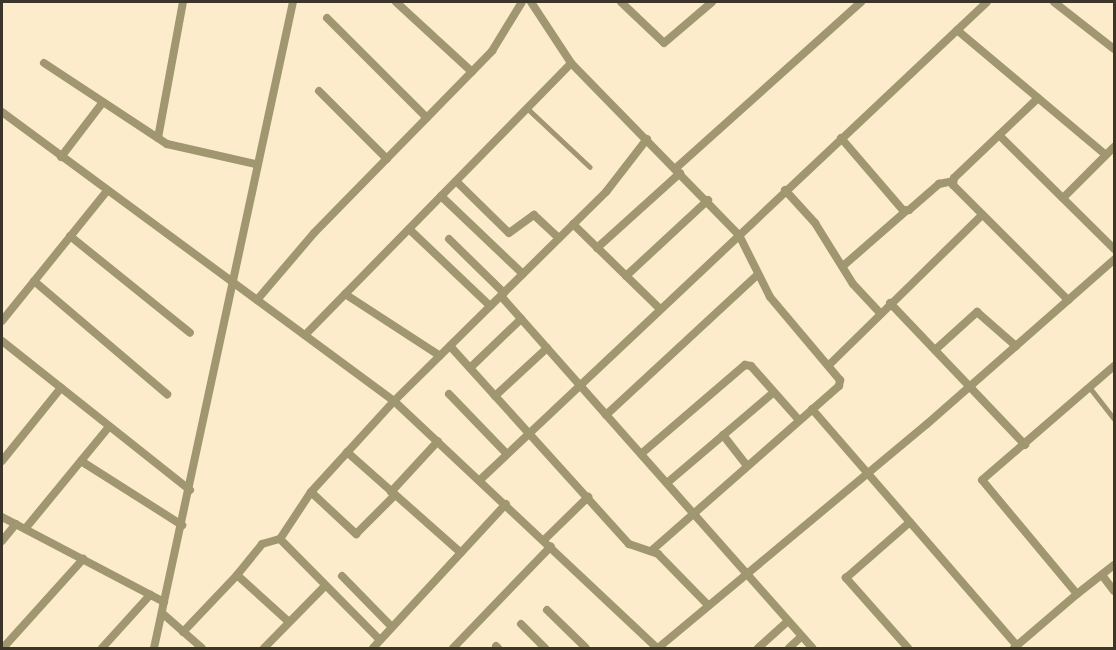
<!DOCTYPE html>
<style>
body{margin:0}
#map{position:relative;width:1116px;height:650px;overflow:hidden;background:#fdeccc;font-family:Overpass,sans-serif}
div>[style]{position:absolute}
.service>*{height:4.5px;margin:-2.25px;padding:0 2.25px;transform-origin:2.25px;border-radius:2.25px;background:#a0966f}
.minor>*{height:8px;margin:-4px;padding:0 4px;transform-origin:4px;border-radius:4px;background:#a0966f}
span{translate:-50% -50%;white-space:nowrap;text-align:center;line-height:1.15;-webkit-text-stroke:6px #fdeccc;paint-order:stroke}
.frame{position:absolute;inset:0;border:3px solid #3c3529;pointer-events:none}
</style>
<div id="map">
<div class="service">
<div style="left:527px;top:108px;width:86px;rotate:43.1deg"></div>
<div style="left:1091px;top:389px;width:37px;rotate:52deg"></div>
</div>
<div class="minor">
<div style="left:396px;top:2px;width:103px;rotate:42.6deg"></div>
<div style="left:531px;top:2px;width:73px;rotate:56.7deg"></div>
<div style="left:571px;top:63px;width:240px;rotate:45.7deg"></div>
<div style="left:739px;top:235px;width:69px;rotate:63.4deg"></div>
<div style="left:770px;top:297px;width:109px;rotate:49.9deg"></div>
<div style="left:840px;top:380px;width:6px;rotate:99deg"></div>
<div style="left:839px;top:386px;width:249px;rotate:138.7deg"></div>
<div style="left:621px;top:2px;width:59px;rotate:43.6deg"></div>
<div style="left:664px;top:43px;width:63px;rotate:-40.5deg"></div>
<div style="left:1054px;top:2px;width:76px;rotate:38.1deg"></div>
<div style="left:327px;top:18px;width:141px;rotate:45deg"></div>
<div style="left:957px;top:30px;width:194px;rotate:40deg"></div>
<div style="left:44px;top:63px;width:147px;rotate:33.4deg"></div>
<div style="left:167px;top:144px;width:90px;rotate:12.8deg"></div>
<div style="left:319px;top:91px;width:96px;rotate:45deg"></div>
<div style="left:1038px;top:98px;width:116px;rotate:136.4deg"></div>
<div style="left:954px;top:178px;width:7px;rotate:98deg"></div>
<div style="left:953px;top:185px;width:163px;rotate:45deg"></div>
<div style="left:2px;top:112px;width:487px;rotate:36.4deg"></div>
<div style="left:394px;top:401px;width:361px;rotate:43.2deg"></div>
<div style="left:999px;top:135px;width:162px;rotate:44.7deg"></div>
<div style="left:158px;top:138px;width:138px;rotate:-79.6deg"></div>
<div style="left:841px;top:138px;width:95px;rotate:49.3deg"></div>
<div style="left:903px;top:210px;width:6px"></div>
<div style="left:909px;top:210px;width:40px;rotate:-41deg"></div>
<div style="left:939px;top:184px;width:14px;rotate:-12deg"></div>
<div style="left:61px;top:157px;width:69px;rotate:-52.6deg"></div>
<div style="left:676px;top:168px;width:249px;rotate:-41.9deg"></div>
<div style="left:456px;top:181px;width:74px;rotate:44.5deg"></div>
<div style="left:509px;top:233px;width:31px;rotate:-36deg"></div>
<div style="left:534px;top:215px;width:34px;rotate:43deg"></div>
<div style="left:785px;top:190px;width:45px;rotate:47.7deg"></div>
<div style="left:815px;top:223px;width:72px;rotate:58.1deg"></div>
<div style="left:853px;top:284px;width:38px;rotate:47deg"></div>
<div style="left:441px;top:196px;width:113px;rotate:43.6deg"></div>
<div style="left:1063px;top:198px;width:72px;rotate:-45deg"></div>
<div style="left:573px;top:224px;width:120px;rotate:44.3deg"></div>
<div style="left:409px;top:229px;width:112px;rotate:43.5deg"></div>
<div style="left:70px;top:236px;width:154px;rotate:38.9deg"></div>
<div style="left:449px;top:239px;width:77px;rotate:44.5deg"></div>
<div style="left:597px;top:248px;width:112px;rotate:-42.1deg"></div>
<div style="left:843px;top:266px;width:84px;rotate:-41.1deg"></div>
<div style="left:626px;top:276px;width:112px;rotate:-42.8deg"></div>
<div style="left:34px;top:281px;width:175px;rotate:40.4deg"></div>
<div style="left:345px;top:294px;width:113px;rotate:33.1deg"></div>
<div style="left:501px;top:296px;width:470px;rotate:48.5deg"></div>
<div style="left:257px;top:300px;width:88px;rotate:-49.6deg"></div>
<div style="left:314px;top:233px;width:255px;rotate:-45.6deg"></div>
<div style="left:492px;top:51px;width:57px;rotate:-58.5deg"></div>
<div style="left:890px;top:303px;width:196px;rotate:46.4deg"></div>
<div style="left:2px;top:321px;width:167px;rotate:-51.1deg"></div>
<div style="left:305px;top:335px;width:380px;rotate:-45.6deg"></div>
<div style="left:2px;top:341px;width:240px;rotate:38.4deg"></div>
<div style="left:450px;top:346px;width:267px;rotate:47.9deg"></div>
<div style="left:629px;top:544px;width:31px;rotate:19deg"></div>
<div style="left:658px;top:554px;width:71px;rotate:45.6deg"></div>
<div style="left:935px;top:350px;width:57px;rotate:-42.1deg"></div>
<div style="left:977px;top:312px;width:52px;rotate:41.1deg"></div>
<div style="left:830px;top:364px;width:213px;rotate:-44.4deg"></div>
<div style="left:470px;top:368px;width:71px;rotate:-43.9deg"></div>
<div style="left:449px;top:394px;width:83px;rotate:46deg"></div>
<div style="left:495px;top:396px;width:71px;rotate:-42.7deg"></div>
<div style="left:812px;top:409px;width:313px;rotate:49.1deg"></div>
<div style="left:606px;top:415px;width:207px;rotate:-42.8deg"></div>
<div style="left:723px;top:435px;width:39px;rotate:52deg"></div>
<div style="left:347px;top:452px;width:152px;rotate:41.5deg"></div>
<div style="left:641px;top:454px;width:137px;rotate:-40.6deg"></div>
<div style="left:745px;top:365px;width:6px;rotate:9deg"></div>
<div style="left:751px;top:366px;width:72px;rotate:48.4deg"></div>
<div style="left:2px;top:461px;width:94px;rotate:-51.1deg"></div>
<div style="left:81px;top:461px;width:120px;rotate:32.4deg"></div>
<div style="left:481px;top:479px;width:695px;rotate:-43.31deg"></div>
<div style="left:667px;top:483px;width:140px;rotate:-40.4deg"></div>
<div style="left:311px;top:492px;width:62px;rotate:43deg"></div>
<div style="left:356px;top:534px;width:55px;rotate:-45deg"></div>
<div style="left:391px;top:492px;width:69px;rotate:-47.3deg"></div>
<div style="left:2px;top:517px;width:183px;rotate:27.7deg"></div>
<div style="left:25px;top:529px;width:131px;rotate:-50.6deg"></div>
<div style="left:544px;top:540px;width:62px;rotate:-44.3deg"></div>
<div style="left:2px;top:541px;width:22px;rotate:-51deg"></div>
<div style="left:237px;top:575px;width:40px;rotate:-51deg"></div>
<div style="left:262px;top:544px;width:19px;rotate:-16deg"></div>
<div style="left:1102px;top:575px;width:20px;rotate:53deg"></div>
<div style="left:342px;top:576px;width:71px;rotate:45.6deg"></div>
<div style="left:1077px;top:594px;width:47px;rotate:-38.1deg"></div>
<div style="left:547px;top:610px;width:54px;rotate:44.3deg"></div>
<div style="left:162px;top:613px;width:53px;rotate:41.2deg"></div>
<div style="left:521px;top:624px;width:34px;rotate:45deg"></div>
<div style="left:183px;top:632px;width:79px;rotate:-46.5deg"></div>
<div style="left:237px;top:575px;width:70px;rotate:42.1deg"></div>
<div style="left:380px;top:640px;width:142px;rotate:-134.7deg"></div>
<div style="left:280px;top:539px;width:56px;rotate:-56.6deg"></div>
<div style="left:311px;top:492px;width:123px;rotate:-47.6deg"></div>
<div style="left:394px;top:401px;width:298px;rotate:-44.6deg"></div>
<div style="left:606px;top:192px;width:67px;rotate:-52.3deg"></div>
<div style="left:496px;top:646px;width:3px;rotate:45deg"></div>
<div style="left:3px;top:648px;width:120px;rotate:-48deg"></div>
<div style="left:102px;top:648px;width:72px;rotate:-47.8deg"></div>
<div style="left:154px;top:648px;width:661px;rotate:-77.86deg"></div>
<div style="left:264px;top:648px;width:86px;rotate:-45.5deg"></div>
<div style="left:373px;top:648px;width:196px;rotate:-47.3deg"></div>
<div style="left:453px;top:648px;width:141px;rotate:-46.1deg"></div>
<div style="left:658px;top:648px;width:350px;rotate:-39.8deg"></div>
<div style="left:927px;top:424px;width:249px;rotate:-41.3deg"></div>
<div style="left:758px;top:648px;width:40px;rotate:-42deg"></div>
<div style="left:789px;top:648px;width:16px;rotate:-43deg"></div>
<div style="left:908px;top:648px;width:94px;rotate:-131.5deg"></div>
<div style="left:846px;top:578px;width:85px;rotate:-41.2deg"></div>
<div style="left:1014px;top:648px;width:83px;rotate:-40.6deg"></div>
<div style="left:1077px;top:594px;width:148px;rotate:-129.8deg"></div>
<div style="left:982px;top:480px;width:174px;rotate:-40.8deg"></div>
</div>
<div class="frame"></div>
</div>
